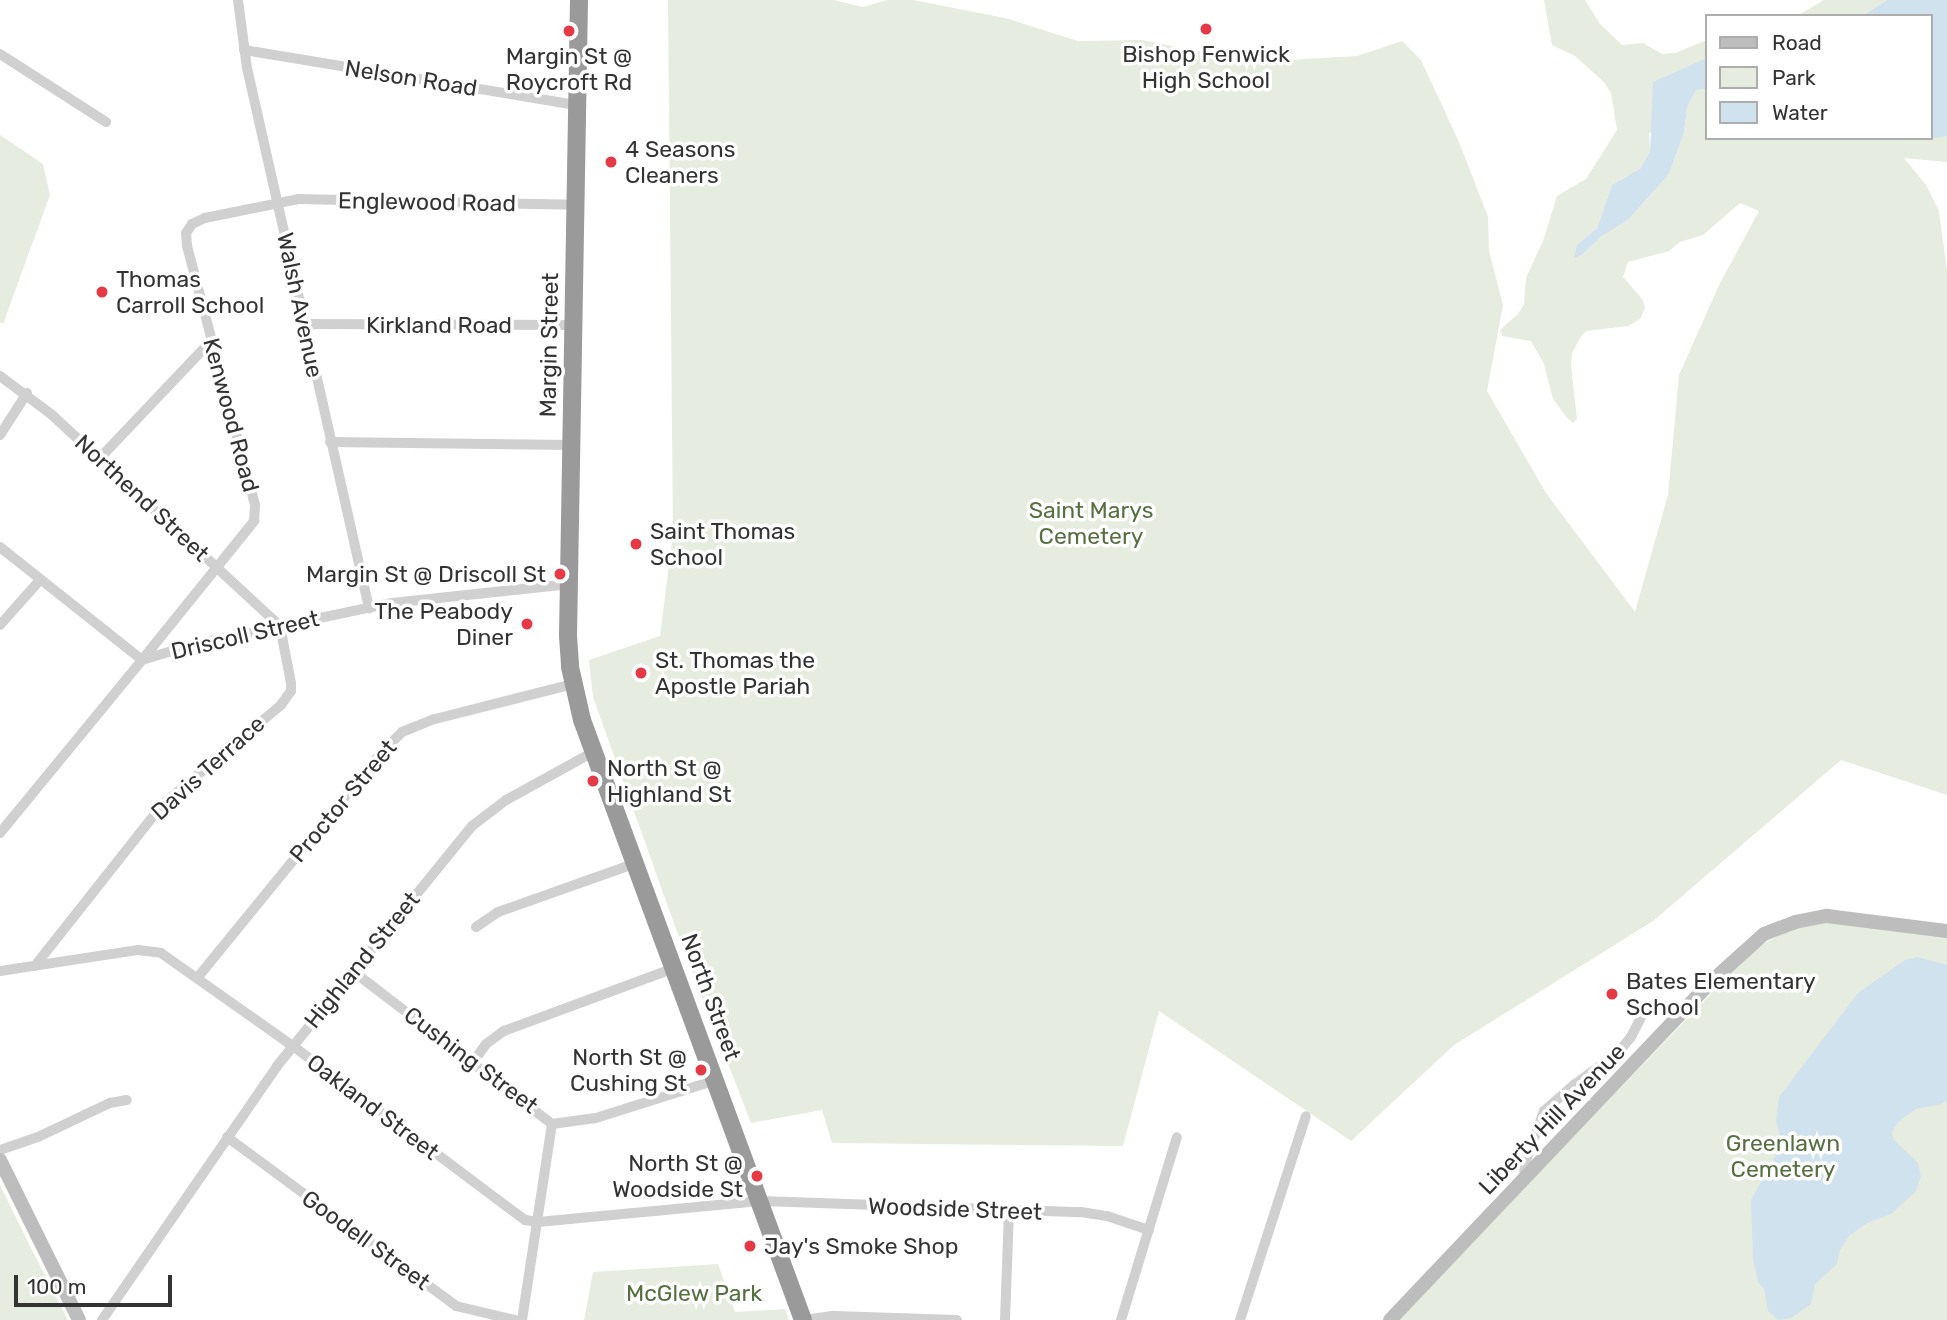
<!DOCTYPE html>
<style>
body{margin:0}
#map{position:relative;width:1947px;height:1320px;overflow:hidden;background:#fff;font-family:Rubik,sans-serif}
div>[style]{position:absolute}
.green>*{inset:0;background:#e6ecdf}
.water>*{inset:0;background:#cfe2ee}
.street>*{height:10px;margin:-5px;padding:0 5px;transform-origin:5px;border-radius:5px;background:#d0d0d0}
.secondary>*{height:14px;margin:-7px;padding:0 7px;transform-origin:7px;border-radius:7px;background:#bdbdbd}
.highway>*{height:18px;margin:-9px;padding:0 9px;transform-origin:9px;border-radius:9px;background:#9a9a9a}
.dots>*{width:19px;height:19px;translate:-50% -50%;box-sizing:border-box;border:4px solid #fff;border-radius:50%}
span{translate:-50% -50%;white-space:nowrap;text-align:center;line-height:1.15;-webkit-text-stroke:7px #fff;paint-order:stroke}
.poi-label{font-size:23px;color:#333}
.left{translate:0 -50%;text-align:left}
.right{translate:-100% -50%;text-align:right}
.street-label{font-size:23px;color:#333}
.park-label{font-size:23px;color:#56703f}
.legend{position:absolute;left:1705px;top:14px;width:228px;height:126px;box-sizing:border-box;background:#fff;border:2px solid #adadad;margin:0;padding:9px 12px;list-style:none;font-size:21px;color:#333}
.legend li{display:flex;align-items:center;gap:14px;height:35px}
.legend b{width:35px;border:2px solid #adadad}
.scale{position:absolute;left:14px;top:1275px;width:158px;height:32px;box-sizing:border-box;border:4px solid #333;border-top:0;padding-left:9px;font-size:21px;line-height:24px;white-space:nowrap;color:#333;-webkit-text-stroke:5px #fff;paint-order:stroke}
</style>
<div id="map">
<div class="green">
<div style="clip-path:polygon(668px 0,834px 0,863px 7px,887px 0,913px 0,1005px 18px,1078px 41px,1142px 40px,1251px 62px,1357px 56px,1402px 41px,1421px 60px,1459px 142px,1488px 217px,1489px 251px,1503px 305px,1487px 391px,1546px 493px,1635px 612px,1668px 495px,1679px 375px,1720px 283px,1759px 211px,1740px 203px,1703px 235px,1680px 242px,1669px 251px,1628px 262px,1623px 277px,1643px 300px,1645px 308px,1640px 319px,1628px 326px,1586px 331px,1580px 338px,1572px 353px,1571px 366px,1577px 419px,1573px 423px,1568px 419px,1553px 399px,1544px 364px,1531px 341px,1502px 336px,1500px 330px,1518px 314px,1524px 304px,1526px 278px,1543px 241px,1557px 196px,1586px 179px,1617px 130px,1611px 93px,1604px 82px,1575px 56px,1552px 45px,1544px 0,1585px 0,1600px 24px,1622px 45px,1643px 43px,1662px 54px,1675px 53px,1707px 40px,1707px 58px,1649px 134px,1650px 151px,1641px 168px,1612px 185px,1597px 228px,1577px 245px,1583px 254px,1602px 236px,1628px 220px,1669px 174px,1684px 133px,1687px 108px,1696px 90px,1707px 89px,1707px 138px,1891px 140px,1947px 136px,1947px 162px,1904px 158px,1926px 185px,1939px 211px,1947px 271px,1947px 795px,1841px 760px,1653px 921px,1454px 1045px,1351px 1141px,1159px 1011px,1123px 1146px,832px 1143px,822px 1110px,751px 1123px,676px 929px,593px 697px,589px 660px,660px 636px,673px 534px)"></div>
<div style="clip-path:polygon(1824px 0,1887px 0,1862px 16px,1797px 16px)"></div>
<div style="clip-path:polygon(0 135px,43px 164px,50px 195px,3px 324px,0 322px)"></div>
<div style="clip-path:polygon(1834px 921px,1947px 936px,1947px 1320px,1397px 1320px,1754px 949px,1793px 928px)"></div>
<div style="clip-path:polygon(0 1185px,32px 1250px,68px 1320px,0 1320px)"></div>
<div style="clip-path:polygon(718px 1264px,735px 1312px,785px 1309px,789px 1320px,584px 1320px,593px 1272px)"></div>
</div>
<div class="water">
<div style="clip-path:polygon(1887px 0,1947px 0,1947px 136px,1923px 140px,1904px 140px,1887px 138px,1931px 138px,1931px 16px,1862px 16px)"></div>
<div style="clip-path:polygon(1707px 58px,1707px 89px,1696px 90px,1687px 108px,1684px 133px,1669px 174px,1628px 220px,1602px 236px,1583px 254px,1574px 258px,1577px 245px,1597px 228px,1612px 185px,1641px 168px,1650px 151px,1653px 82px)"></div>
<div style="clip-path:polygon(1917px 957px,1947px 965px,1947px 1100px,1942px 1104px,1916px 1109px,1898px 1122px,1892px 1132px,1894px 1140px,1918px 1163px,1921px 1176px,1916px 1191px,1891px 1214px,1867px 1223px,1849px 1236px,1840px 1250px,1837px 1264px,1815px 1284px,1811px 1304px,1791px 1318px,1778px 1320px,1768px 1311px,1764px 1289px,1758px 1282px,1753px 1260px,1751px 1200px,1782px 1144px,1776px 1120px,1779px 1097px,1858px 993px,1905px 960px)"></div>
</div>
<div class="street">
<div style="left:238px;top:0;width:69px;rotate:82.5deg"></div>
<div style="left:247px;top:68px;width:554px;rotate:77.27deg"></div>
<div style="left:244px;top:50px;width:338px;rotate:9.4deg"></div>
<div style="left:0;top:54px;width:126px;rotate:32.7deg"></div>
<div style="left:303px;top:324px;width:271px;rotate:0.2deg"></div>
<div style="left:0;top:376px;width:64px;rotate:36.7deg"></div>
<div style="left:51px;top:414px;width:312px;rotate:42.8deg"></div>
<div style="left:280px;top:626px;width:58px;rotate:79.1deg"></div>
<div style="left:291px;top:683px;width:8px;rotate:90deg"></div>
<div style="left:291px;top:691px;width:17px;rotate:126deg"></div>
<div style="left:281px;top:705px;width:155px;rotate:140deg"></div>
<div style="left:162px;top:805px;width:205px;rotate:128.3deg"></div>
<div style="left:0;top:435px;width:50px;rotate:-57.3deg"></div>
<div style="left:330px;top:442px;width:242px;rotate:0.7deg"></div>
<div style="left:99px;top:459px;width:163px;rotate:-46.5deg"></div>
<div style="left:0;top:547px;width:181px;rotate:38.5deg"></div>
<div style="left:142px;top:660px;width:179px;rotate:-51.1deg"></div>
<div style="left:254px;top:521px;width:16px;rotate:-86deg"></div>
<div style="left:255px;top:505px;width:268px;rotate:-104.7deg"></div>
<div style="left:187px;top:246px;width:13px;rotate:-94deg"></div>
<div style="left:186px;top:233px;width:11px;rotate:-56deg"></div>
<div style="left:192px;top:224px;width:14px;rotate:-25deg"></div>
<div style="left:205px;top:218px;width:95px;rotate:-11.5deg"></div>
<div style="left:298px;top:199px;width:278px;rotate:1.2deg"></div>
<div style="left:0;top:625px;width:59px;rotate:-48.4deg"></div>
<div style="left:0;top:833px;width:224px;rotate:-50.6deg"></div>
<div style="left:142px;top:660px;width:52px;rotate:-16.7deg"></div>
<div style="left:192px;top:645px;width:204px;rotate:-11.9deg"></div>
<div style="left:392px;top:603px;width:179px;rotate:-6.1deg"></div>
<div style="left:476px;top:927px;width:27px;rotate:-34deg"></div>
<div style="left:498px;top:912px;width:146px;rotate:-19.5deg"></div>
<div style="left:0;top:971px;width:140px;rotate:-8.7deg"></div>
<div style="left:138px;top:950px;width:23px;rotate:7deg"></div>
<div style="left:161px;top:953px;width:161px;rotate:35.2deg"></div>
<div style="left:293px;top:1046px;width:290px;rotate:36.9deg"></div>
<div style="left:525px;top:1220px;width:13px;rotate:9deg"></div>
<div style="left:538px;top:1222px;width:223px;rotate:-5.4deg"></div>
<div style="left:760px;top:1201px;width:321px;rotate:2deg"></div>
<div style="left:1081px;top:1212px;width:26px;rotate:9deg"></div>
<div style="left:1107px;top:1216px;width:44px;rotate:18.4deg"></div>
<div style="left:354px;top:972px;width:250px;rotate:37.5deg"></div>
<div style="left:552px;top:1124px;width:44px;rotate:-7.8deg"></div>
<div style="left:596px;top:1118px;width:126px;rotate:-17.6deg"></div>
<div style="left:198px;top:977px;width:286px;rotate:-50.8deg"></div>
<div style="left:379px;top:755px;width:33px;rotate:-45deg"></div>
<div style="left:402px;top:732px;width:35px;rotate:-22deg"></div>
<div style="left:435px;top:719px;width:142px;rotate:-14.2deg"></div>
<div style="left:473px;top:1062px;width:22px;rotate:-54deg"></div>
<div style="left:486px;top:1044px;width:22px;rotate:-36deg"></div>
<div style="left:504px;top:1031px;width:181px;rotate:-20.3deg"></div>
<div style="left:227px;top:1137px;width:285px;rotate:36.4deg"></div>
<div style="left:456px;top:1306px;width:61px;rotate:13.3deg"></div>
<div style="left:0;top:1150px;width:40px;rotate:-18.9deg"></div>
<div style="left:38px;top:1137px;width:80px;rotate:-25.3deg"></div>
<div style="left:110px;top:1103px;width:17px;rotate:-10deg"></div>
<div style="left:1525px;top:1180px;width:14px;rotate:-94deg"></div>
<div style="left:1524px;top:1166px;width:59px;rotate:-70deg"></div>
<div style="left:1544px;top:1111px;width:41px;rotate:-41.1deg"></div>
<div style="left:1575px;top:1084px;width:53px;rotate:-35.8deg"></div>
<div style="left:1618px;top:1053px;width:21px;rotate:-51deg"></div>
<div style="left:1631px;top:1037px;width:28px;rotate:-63deg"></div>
<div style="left:102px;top:1320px;width:308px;rotate:-55.4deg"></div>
<div style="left:277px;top:1066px;width:309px;rotate:-50.9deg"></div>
<div style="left:472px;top:826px;width:43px;rotate:-37.4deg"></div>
<div style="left:506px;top:800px;width:102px;rotate:-28.8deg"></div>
<div style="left:522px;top:1320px;width:198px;rotate:-81.3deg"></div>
<div style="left:804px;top:1320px;width:30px;rotate:-8deg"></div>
<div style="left:834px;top:1316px;width:123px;rotate:1.9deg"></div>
<div style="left:1005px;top:1320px;width:109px;rotate:-87.9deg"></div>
<div style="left:1121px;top:1320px;width:191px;rotate:-73deg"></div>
<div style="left:1240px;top:1320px;width:214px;rotate:-72.1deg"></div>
</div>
<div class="secondary">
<div style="left:0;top:1160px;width:178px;rotate:63.7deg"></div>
<div style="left:1390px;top:1320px;width:470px;rotate:-46.5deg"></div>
<div style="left:1714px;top:979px;width:67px;rotate:-42deg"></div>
<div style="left:1764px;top:934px;width:33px;rotate:-21deg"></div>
<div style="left:1795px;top:922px;width:33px;rotate:-11deg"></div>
<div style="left:1827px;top:916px;width:121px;rotate:7.1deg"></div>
</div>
<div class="highway">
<div style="left:579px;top:0;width:636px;rotate:90.99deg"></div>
<div style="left:568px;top:636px;width:31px;rotate:86deg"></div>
<div style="left:570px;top:667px;width:54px;rotate:77.2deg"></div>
<div style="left:582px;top:720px;width:639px;rotate:69.78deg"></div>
</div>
<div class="dots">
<div style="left:1206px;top:29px;background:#e63946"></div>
<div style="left:569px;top:31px;background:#e63946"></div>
<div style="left:611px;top:162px;background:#e63946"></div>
<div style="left:102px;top:292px;background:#e63946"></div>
<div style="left:636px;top:544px;background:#e63946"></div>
<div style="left:560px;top:574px;background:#e63946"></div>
<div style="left:527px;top:624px;background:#e63946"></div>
<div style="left:641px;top:673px;background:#e63946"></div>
<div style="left:593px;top:781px;background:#e63946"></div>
<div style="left:1612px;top:994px;background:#e63946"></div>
<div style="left:701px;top:1070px;background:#e63946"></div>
<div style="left:757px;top:1176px;background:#e63946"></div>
<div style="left:750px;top:1246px;background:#e63946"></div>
</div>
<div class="poi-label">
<span style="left:1206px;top:67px">Bishop Fenwick<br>High School</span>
<span style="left:569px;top:69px">Margin St @<br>Roycroft Rd</span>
<span class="left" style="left:625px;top:162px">4 Seasons<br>Cleaners</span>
<span class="left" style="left:116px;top:292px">Thomas<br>Carroll School</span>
<span class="left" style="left:650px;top:544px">Saint Thomas<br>School</span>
<span class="right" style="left:546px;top:574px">Margin St @ Driscoll St</span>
<span class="right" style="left:513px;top:624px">The Peabody<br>Diner</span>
<span class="left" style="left:655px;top:673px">St. Thomas the<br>Apostle Pariah</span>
<span class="left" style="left:607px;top:781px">North St @<br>Highland St</span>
<span class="left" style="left:1626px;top:994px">Bates Elementary<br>School</span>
<span class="right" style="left:687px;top:1070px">North St @<br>Cushing St</span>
<span class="right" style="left:743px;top:1176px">North St @<br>Woodside St</span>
<span class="left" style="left:764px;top:1246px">Jay's Smoke Shop</span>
</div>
<div class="street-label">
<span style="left:411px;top:78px;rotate:9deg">Nelson Road</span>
<span style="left:427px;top:202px;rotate:1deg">Englewood Road</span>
<span style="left:300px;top:305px;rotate:78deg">Walsh Avenue</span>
<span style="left:439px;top:325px">Kirkland Road</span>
<span style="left:549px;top:345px;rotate:-89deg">Margin Street</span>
<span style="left:231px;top:415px;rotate:75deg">Kenwood Road</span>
<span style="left:142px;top:498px;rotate:43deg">Northend Street</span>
<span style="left:245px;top:635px;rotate:-13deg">Driscoll Street</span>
<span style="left:208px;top:768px;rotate:-42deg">Davis Terrace</span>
<span style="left:343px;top:801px;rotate:-50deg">Proctor Street</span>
<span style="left:362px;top:960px;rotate:-51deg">Highland Street</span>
<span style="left:711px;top:997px;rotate:70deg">North Street</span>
<span style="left:471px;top:1060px;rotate:37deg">Cushing Street</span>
<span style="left:373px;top:1107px;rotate:37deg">Oakland Street</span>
<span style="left:1552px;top:1119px;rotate:-46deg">Liberty Hill Avenue</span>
<span style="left:955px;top:1209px;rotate:2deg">Woodside Street</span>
<span style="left:366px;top:1240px;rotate:36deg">Goodell Street</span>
</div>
<div class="park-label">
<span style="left:1091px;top:523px">Saint Marys<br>Cemetery</span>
<span style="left:1783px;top:1156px">Greenlawn<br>Cemetery</span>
<span style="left:694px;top:1293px">McGlew Park</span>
</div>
<ul class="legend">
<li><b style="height:9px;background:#bdbdbd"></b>Road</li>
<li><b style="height:19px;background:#e6ecdf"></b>Park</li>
<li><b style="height:19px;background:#cfe2ee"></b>Water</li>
</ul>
<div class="scale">100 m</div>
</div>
